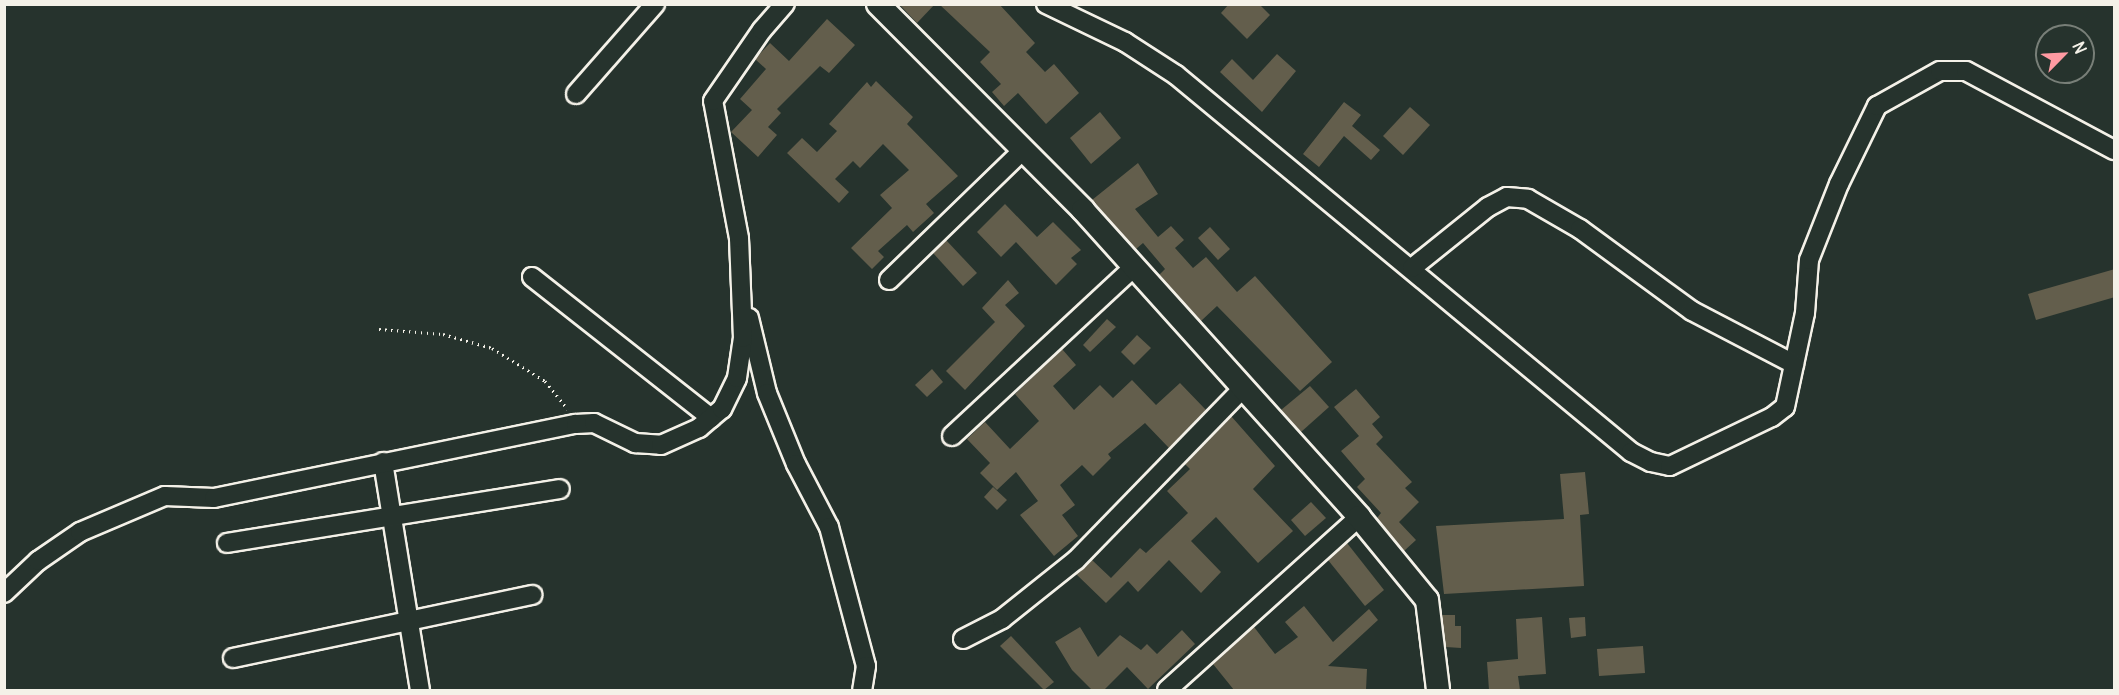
<!DOCTYPE html>
<style>
body{margin:0}
#map{position:relative;width:2119px;height:695px;overflow:hidden;background:#26332d;font-family:Delius,sans-serif}
div>[style]{position:absolute}
.building>*{inset:0;background:#635e4c}
.path>*{height:3px;margin-top:-1.5px;transform-origin:0;background:repeating-linear-gradient(90deg,#f4f1e8 0 1.5px,transparent 0 6px)}
.roads{filter:drop-shadow(2px 0 #f4f1e8) drop-shadow(-2px 0 #f4f1e8) drop-shadow(0 2px #f4f1e8) drop-shadow(0 -2px #f4f1e8)}
.minor>*{height:18px;margin:-9px;padding:0 9px;transform-origin:9px;border-radius:9px;background:#26332d}
.tertiary>*{height:22px;margin:-11px;padding:0 11px;transform-origin:11px;border-radius:11px;background:#26332d}
span{translate:-50% -50%;white-space:nowrap;text-align:center;line-height:1.15;-webkit-text-stroke:4.5px #26332d;paint-order:stroke}
.frame{position:absolute;inset:0;border:6px solid #f4f1e8;pointer-events:none}
.north{position:absolute;left:2035px;top:24px;width:60px;height:60px;box-sizing:border-box;background:#26332d;border:2px solid #787f78;border-radius:50%;rotate:66deg;font-size:16px;font-weight:700;line-height:24px;text-align:center;color:#f4f1e8}
.north::after{content:'';display:block;margin:auto;width:21px;height:27px;background:#ff9aa2;clip-path:polygon(50% 0,100% 100%,50% 72%,0 100%)}
</style>
<div id="map">
<div class="building">
<div style="clip-path:polygon(899px 4px,935px 4px,917px 23px)"></div>
<div style="clip-path:polygon(939px 4px,999px 4px,1035px 43px,1026px 52px,1045px 72px,1054px 64px,1079px 93px,1046px 124px,1018px 93px,1004px 106px,992px 92px,1001px 84px,980px 62px,990px 52px)"></div>
<div style="clip-path:polygon(1229px 4px,1259px 4px,1270px 15px,1247px 39px,1221px 13px)"></div>
<div style="clip-path:polygon(827px 19px,855px 45px,829px 73px,820px 66px,777px 109px,781px 113px,768px 127px,777px 135px,758px 157px,731px 132px,752px 110px,740px 99px,766px 69px,755px 59px,770px 43px,789px 61px)"></div>
<div style="clip-path:polygon(1277px 54px,1296px 71px,1262px 112px,1220px 72px,1232px 59px,1253px 80px)"></div>
<div style="clip-path:polygon(876px 81px,913px 117px,907px 124px,958px 176px,926px 204px,934px 213px,913px 232px,907px 225px,878px 251px,884px 257px,872px 269px,851px 248px,892px 208px,880px 195px,909px 170px,883px 144px,860px 168px,853px 161px,835px 179px,849px 192px,839px 203px,787px 153px,802px 138px,817px 152px,837px 131px,829px 124px,867px 82px,871px 87px)"></div>
<div style="clip-path:polygon(1344px 102px,1361px 115px,1352px 126px,1380px 150px,1371px 160px,1344px 136px,1319px 167px,1303px 154px)"></div>
<div style="clip-path:polygon(1410px 107px,1430px 125px,1403px 155px,1383px 136px)"></div>
<div style="clip-path:polygon(1100px 112px,1121px 138px,1091px 164px,1070px 138px)"></div>
<div style="clip-path:polygon(1138px 163px,1158px 194px,1135px 209px,1158px 237px,1171px 226px,1184px 240px,1175px 248px,1193px 268px,1206px 257px,1237px 292px,1255px 276px,1332px 362px,1300px 391px,1217px 306px,1201px 321px,1159px 275px,1165px 269px,1143px 243px,1136px 249px,1092px 200px)"></div>
<div style="clip-path:polygon(1005px 204px,1037px 237px,1053px 222px,1081px 250px,1071px 258px,1077px 264px,1056px 285px,1016px 242px,1001px 257px,977px 232px)"></div>
<div style="clip-path:polygon(1210px 227px,1230px 249px,1218px 260px,1198px 238px)"></div>
<div style="clip-path:polygon(946px 240px,977px 273px,963px 286px,933px 253px)"></div>
<div style="clip-path:polygon(2115px 269px,2115px 297px,2036px 320px,2028px 294px)"></div>
<div style="clip-path:polygon(1008px 280px,1019px 293px,1005px 305px,1025px 326px,965px 390px,946px 371px,995px 322px,982px 308px)"></div>
<div style="clip-path:polygon(1107px 319px,1116px 327px,1090px 352px,1083px 345px)"></div>
<div style="clip-path:polygon(1137px 335px,1151px 348px,1134px 365px,1121px 352px)"></div>
<div style="clip-path:polygon(1062px 349px,1076px 365px,1053px 386px,1074px 410px,1100px 385px,1113px 398px,1132px 380px,1156px 405px,1180px 383px,1206px 410px,1169px 448px,1145px 423px,1108px 454px,1111px 458px,1093px 476px,1082px 465px,1060px 485px,1075px 505px,1062px 515px,1078px 536px,1054px 556px,1020px 515px,1038px 501px,1016px 472px,997px 490px,980px 473px,990px 463px,967px 439px,985px 422px,1010px 449px,1039px 421px,1015px 394px)"></div>
<div style="clip-path:polygon(932px 369px,943px 382px,927px 397px,915px 385px)"></div>
<div style="clip-path:polygon(1310px 386px,1329px 407px,1301px 432px,1281px 410px)"></div>
<div style="clip-path:polygon(1356px 389px,1380px 417px,1372px 424px,1383px 437px,1376px 444px,1412px 482px,1405px 488px,1419px 502px,1399px 522px,1416px 540px,1404px 551px,1377px 518px,1381px 513px,1357px 487px,1365px 479px,1341px 451px,1359px 436px,1334px 407px)"></div>
<div style="clip-path:polygon(1231px 416px,1275px 466px,1253px 489px,1293px 531px,1258px 563px,1216px 517px,1191px 541px,1221px 572px,1201px 593px,1169px 560px,1138px 592px,1128px 581px,1106px 603px,1076px 574px,1092px 560px,1111px 578px,1140px 548px,1146px 553px,1188px 513px,1167px 491px,1190px 469px,1185px 464px)"></div>
<div style="clip-path:polygon(1585px 472px,1589px 514px,1580px 515px,1584px 586px,1444px 594px,1436px 526px,1564px 519px,1560px 474px)"></div>
<div style="clip-path:polygon(993px 487px,1007px 500px,997px 510px,984px 497px)"></div>
<div style="clip-path:polygon(1311px 502px,1326px 518px,1305px 536px,1291px 520px)"></div>
<div style="clip-path:polygon(1347px 543px,1384px 590px,1365px 606px,1328px 560px)"></div>
<div style="clip-path:polygon(1304px 606px,1333px 642px,1369px 609px,1378px 620px,1328px 666px,1367px 669px,1366px 690px,1234px 690px,1213px 664px,1254px 627px,1275px 654px,1298px 637px,1285px 622px)"></div>
<div style="clip-path:polygon(1442px 615px,1455px 615px,1455px 626px,1461px 626px,1461px 648px,1446px 647px)"></div>
<div style="clip-path:polygon(1542px 617px,1546px 674px,1518px 676px,1520px 690px,1489px 690px,1487px 662px,1518px 659px,1516px 619px)"></div>
<div style="clip-path:polygon(1585px 617px,1586px 636px,1571px 638px,1569px 618px)"></div>
<div style="clip-path:polygon(1080px 627px,1098px 657px,1120px 635px,1141px 650px,1147px 644px,1157px 654px,1182px 630px,1195px 644px,1148px 689px,1127px 667px,1104px 690px,1092px 690px,1072px 670px,1055px 642px)"></div>
<div style="clip-path:polygon(1011px 636px,1054px 682px,1044px 690px,1000px 646px)"></div>
<div style="clip-path:polygon(1643px 646px,1645px 673px,1599px 676px,1597px 649px)"></div>
</div>
<div class="path">
<div style="left:379px;top:329px;width:64px;rotate:4.5deg"></div>
<div style="left:443px;top:334px;width:51px;rotate:15.9deg"></div>
<div style="left:492px;top:348px;width:62px;rotate:31.9deg"></div>
<div style="left:545px;top:381px;width:36px;rotate:51deg"></div>
</div>
<div class="roads">
<div class="minor">
<div style="left:1046px;top:4px;width:88px;rotate:25.7deg"></div>
<div style="left:1125px;top:42px;width:61px;rotate:32.9deg"></div>
<div style="left:1176px;top:75px;width:591px;rotate:39.64deg"></div>
<div style="left:1631px;top:452px;width:22px;rotate:27deg"></div>
<div style="left:1651px;top:462px;width:19px;rotate:12deg"></div>
<div style="left:1670px;top:466px;width:113px;rotate:-25.7deg"></div>
<div style="left:1772px;top:417px;width:16px;rotate:-38deg"></div>
<div style="left:1785px;top:407px;width:96px;rotate:-78deg"></div>
<div style="left:1805px;top:313px;width:53px;rotate:-85.7deg"></div>
<div style="left:1809px;top:260px;width:82px;rotate:-68.5deg"></div>
<div style="left:1839px;top:184px;width:87px;rotate:-64deg"></div>
<div style="left:1877px;top:106px;width:72px;rotate:-29.1deg"></div>
<div style="left:1940px;top:71px;width:26px"></div>
<div style="left:1966px;top:71px;width:168px;rotate:28.1deg"></div>
<div style="left:576px;top:94px;width:120px;rotate:-48.7deg"></div>
<div style="left:1412px;top:268px;width:97px;rotate:-38.8deg"></div>
<div style="left:1488px;top:207px;width:21px;rotate:-28deg"></div>
<div style="left:1507px;top:197px;width:21px;rotate:5deg"></div>
<div style="left:1528px;top:199px;width:60px;rotate:30deg"></div>
<div style="left:1580px;top:229px;width:139px;rotate:36.2deg"></div>
<div style="left:1692px;top:311px;width:115px;rotate:27.5deg"></div>
<div style="left:532px;top:277px;width:228px;rotate:38.2deg"></div>
<div style="left:889px;top:280px;width:187px;rotate:-44.1deg"></div>
<div style="left:749px;top:318px;width:77px;rotate:76.5deg"></div>
<div style="left:767px;top:393px;width:77px;rotate:67.8deg"></div>
<div style="left:796px;top:464px;width:71px;rotate:62.4deg"></div>
<div style="left:829px;top:527px;width:144px;rotate:75.1deg"></div>
<div style="left:866px;top:666px;width:24px;rotate:99deg"></div>
<div style="left:952px;top:436px;width:248px;rotate:-42.9deg"></div>
<div style="left:383px;top:462px;width:231px;rotate:80.8deg"></div>
<div style="left:227px;top:543px;width:337px;rotate:-9.2deg"></div>
<div style="left:4px;top:593px;width:47px;rotate:-43.3deg"></div>
<div style="left:38px;top:561px;width:51px;rotate:-34.6deg"></div>
<div style="left:80px;top:532px;width:92px;rotate:-23deg"></div>
<div style="left:165px;top:496px;width:49px;rotate:2.3deg"></div>
<div style="left:214px;top:498px;width:369px;rotate:-11.6deg"></div>
<div style="left:576px;top:424px;width:18px;rotate:-3deg"></div>
<div style="left:594px;top:423px;width:46px;rotate:26deg"></div>
<div style="left:635px;top:443px;width:26px;rotate:4deg"></div>
<div style="left:661px;top:445px;width:42px;rotate:-24.1deg"></div>
<div style="left:699px;top:428px;width:30px;rotate:-40deg"></div>
<div style="left:722px;top:409px;width:34px;rotate:-64deg"></div>
<div style="left:737px;top:378px;width:40px;rotate:-81.5deg"></div>
<div style="left:743px;top:338px;width:100px;rotate:-92.3deg"></div>
<div style="left:739px;top:238px;width:139px;rotate:-100.7deg"></div>
<div style="left:713px;top:101px;width:86px;rotate:-55.4deg"></div>
<div style="left:762px;top:30px;width:35px;rotate:-49deg"></div>
<div style="left:963px;top:639px;width:44px;rotate:-27.1deg"></div>
<div style="left:1002px;top:619px;width:95px;rotate:-38.6deg"></div>
<div style="left:1076px;top:560px;width:240px;rotate:-45.8deg"></div>
<div style="left:233px;top:658px;width:306px;rotate:-11.9deg"></div>
<div style="left:1167px;top:690px;width:258px;rotate:-42deg"></div>
</div>
<div class="tertiary">
<div style="left:878px;top:4px;width:291px;rotate:45.1deg"></div>
<div style="left:1083px;top:210px;width:413px;rotate:48deg"></div>
<div style="left:1359px;top:517px;width:107px;rotate:50.7deg"></div>
<div style="left:1427px;top:600px;width:91px;rotate:83deg"></div>
</div>
</div>
<div class="frame"></div>
<div class="north">N</div>
</div>
